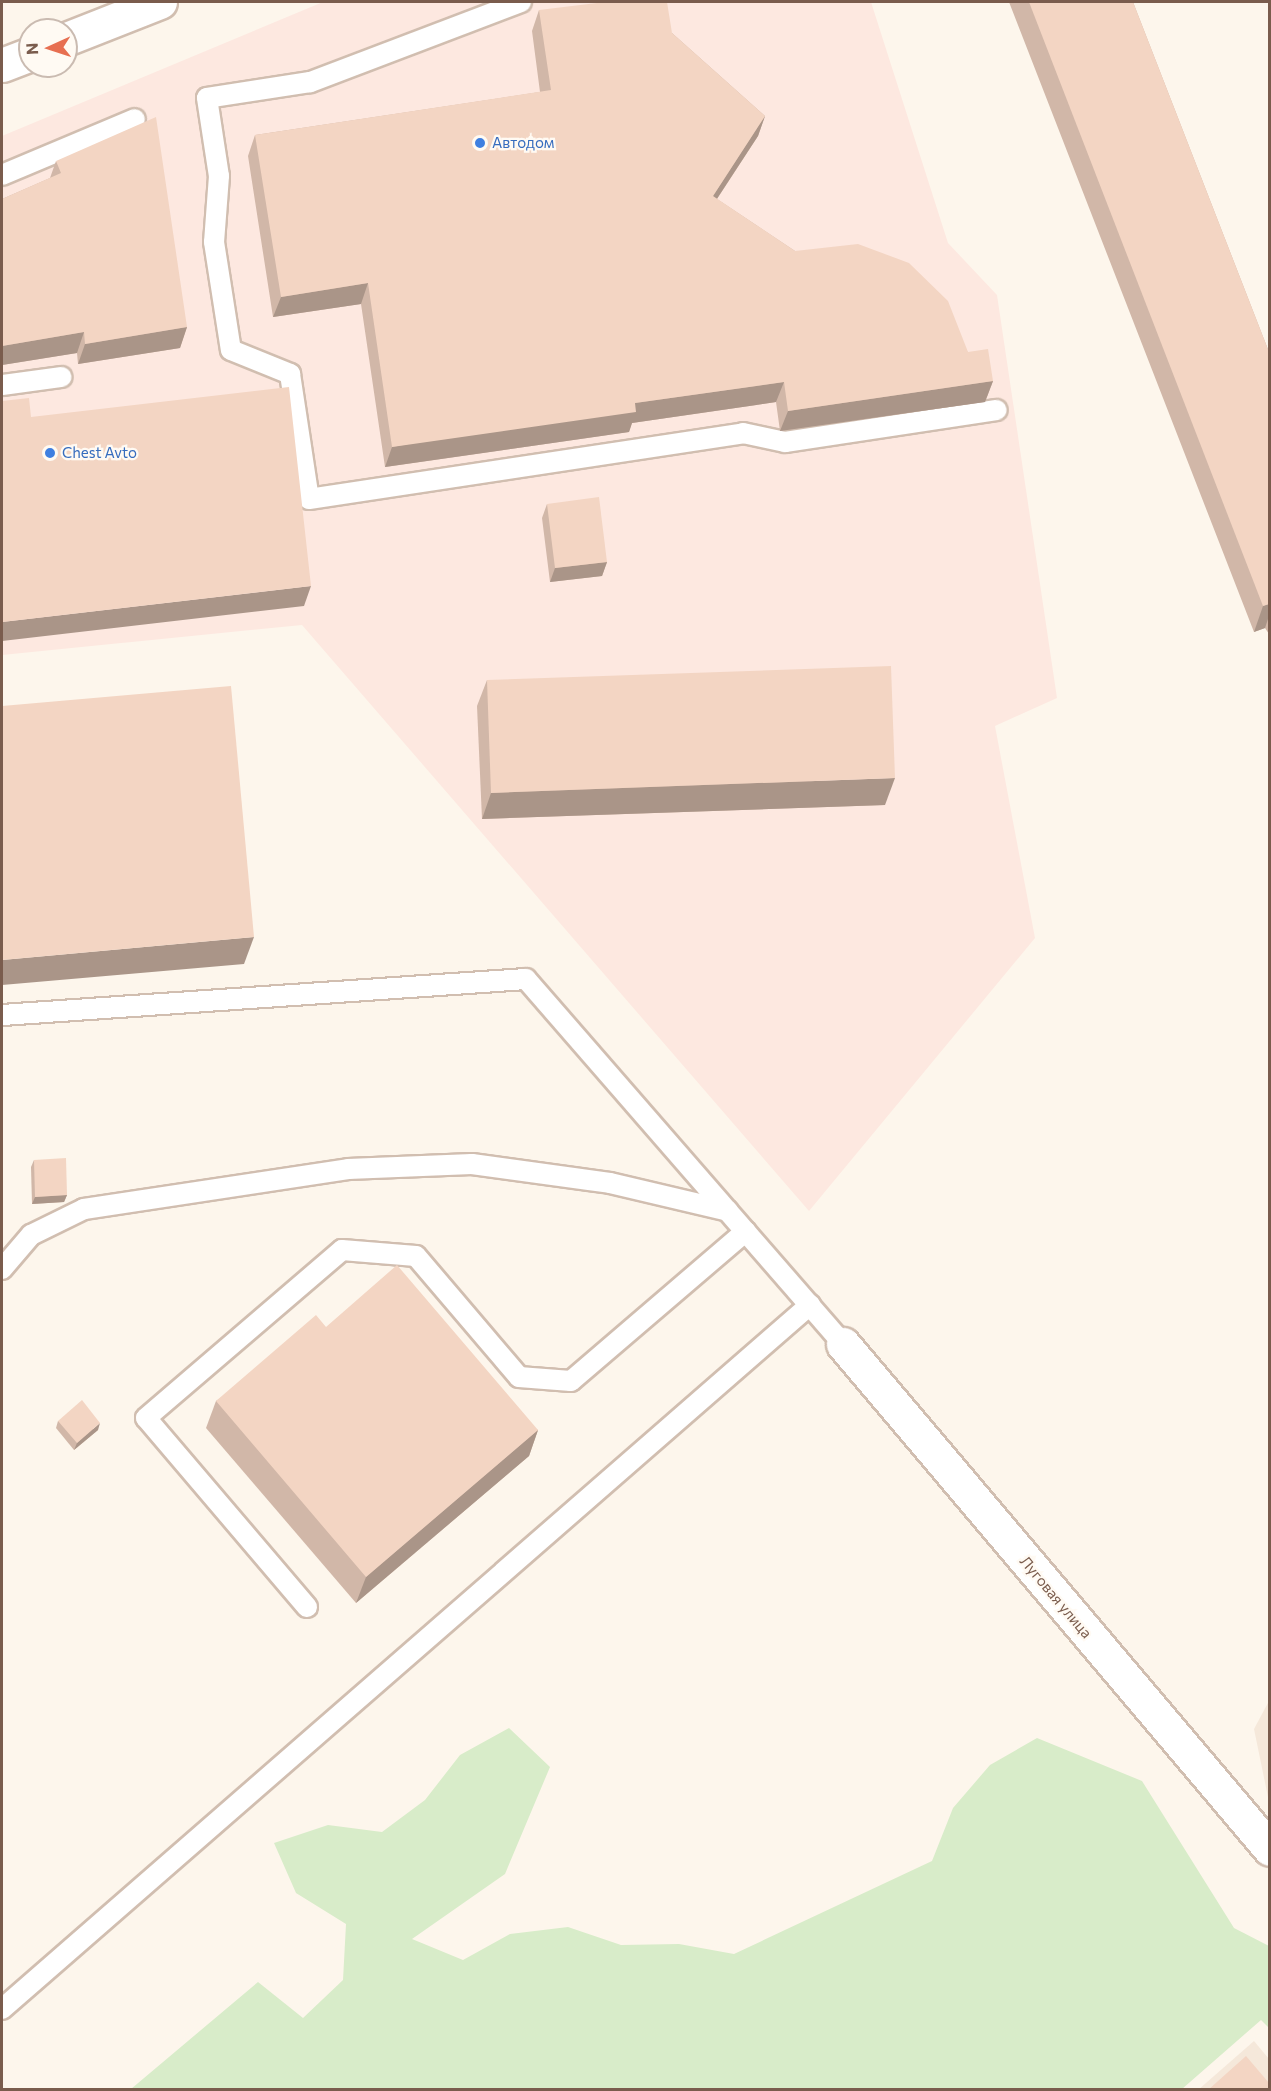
<!DOCTYPE html>
<meta charset="utf-8">
<style>
body{margin:0}
#map{position:relative;width:1271px;height:2091px;overflow:hidden;background:#fdf6ec;font-family:Commissioner,sans-serif}
div>[style]{position:absolute}
.residential>*{inset:0;background:#f5e8da}
.commercial>*{inset:0;background:#fde8e0}
.green>*{inset:0;background:#d8ecc9}
.roads{filter:drop-shadow(2px 0 #d1beb0) drop-shadow(-2px 0 #d1beb0) drop-shadow(0 2px #d1beb0) drop-shadow(0 -2px #d1beb0)}
.lane>*{height:20px;margin:-10px;padding:0 10px;transform-origin:10px;border-radius:10px;background:#fff}
.street>*{height:33px;margin:-16.5px;padding:0 16.5px;transform-origin:16.5px;border-radius:16.5px;background:#fff}
.secondary>*{height:33px;margin:-16.5px;padding:0 16.5px;transform-origin:16.5px;border-radius:16.5px;background:#fff}
.wall>*{inset:0;background:#d1b7a8}
.shaded-wall>*{inset:0;background:#aa9588}
.building>*{inset:0;background:#f3d5c3}
.dots>*{width:16px;height:16px;translate:-50% -50%;box-sizing:border-box;border:3px solid #fffaf3;border-radius:50%}
span{translate:-50% -50%;white-space:nowrap;text-align:center;line-height:1.15;-webkit-text-stroke:4.5px #fffaf3;paint-order:stroke}
.shop-label{font-size:15px;color:#366cbe}
.left{translate:0 -50%;text-align:left}
.street-label{font-size:15px;color:#7a5c4d}
.frame{position:absolute;inset:0;border:3px solid #7a5c4d;pointer-events:none}
.north{position:absolute;left:18px;top:18px;width:60px;height:60px;box-sizing:border-box;background:#fffaf3;border:2px solid #cabbb1;border-radius:50%;rotate:267deg;font-size:16px;font-weight:700;line-height:24px;text-align:center;color:#7a5c4d}
.north::after{content:'';display:block;margin:auto;width:21px;height:27px;background:#e76f51;clip-path:polygon(50% 0,100% 100%,50% 72%,0 100%)}
</style>
<div id="map">
<div class="residential">
<div style="clip-path:polygon(1269px 1701px,1269px 1802px,1254px 1729px)"></div>
<div style="clip-path:polygon(1254px 2041px,1269px 2059px,1269px 2089px,1198px 2090px)"></div>
</div>
<div class="commercial">
<div style="clip-path:polygon(323px 2px,871px 2px,948px 243px,997px 295px,1057px 698px,995px 726px,1035px 938px,809px 1211px,302px 625px,2px 655px,2px 136px)"></div>
</div>
<div class="green">
<div style="clip-path:polygon(509px 1728px,550px 1767px,505px 1874px,412px 1939px,463px 1960px,510px 1934px,568px 1927px,621px 1945px,679px 1944px,734px 1954px,932px 1861px,953px 1808px,990px 1765px,1037px 1738px,1142px 1781px,1234px 1928px,1269px 1946px,1269px 2028px,1261px 2020px,1182px 2089px,131px 2089px,258px 1982px,303px 2018px,343px 1980px,346px 1924px,296px 1893px,274px 1843px,328px 1825px,382px 1832px,425px 1800px,460px 1755px)"></div>
</div>
<div class="roads">
<div class="lane">
<div style="left:521px;top:2px;width:226px;rotate:159.2deg"></div>
<div style="left:310px;top:82px;width:104px;rotate:171.2deg"></div>
<div style="left:207px;top:98px;width:79px;rotate:81.3deg"></div>
<div style="left:219px;top:176px;width:66px;rotate:94.3deg"></div>
<div style="left:214px;top:242px;width:109px;rotate:81.1deg"></div>
<div style="left:231px;top:350px;width:64px;rotate:22.1deg"></div>
<div style="left:290px;top:374px;width:126px;rotate:81.4deg"></div>
<div style="left:309px;top:499px;width:439px;rotate:-8.6deg"></div>
<div style="left:743px;top:433px;width:43px;rotate:12.1deg"></div>
<div style="left:785px;top:442px;width:214px;rotate:-8.6deg"></div>
<div style="left:2px;top:175px;width:144px;rotate:-22.8deg"></div>
<div style="left:2px;top:385px;width:60px;rotate:-7.7deg"></div>
<div style="left:2px;top:1015px;width:525px;rotate:-3.93deg"></div>
<div style="left:526px;top:979px;width:483px;rotate:49deg"></div>
<div style="left:2px;top:1269px;width:45px;rotate:-49.5deg"></div>
<div style="left:31px;top:1235px;width:59px;rotate:-26.1deg"></div>
<div style="left:84px;top:1209px;width:267px;rotate:-8.6deg"></div>
<div style="left:348px;top:1169px;width:124px;rotate:-2.3deg"></div>
<div style="left:472px;top:1164px;width:139px;rotate:7.8deg"></div>
<div style="left:610px;top:1183px;width:121px;rotate:13.3deg"></div>
<div style="left:307px;top:1607px;width:248px;rotate:-130.4deg"></div>
<div style="left:146px;top:1418px;width:258px;rotate:-40.6deg"></div>
<div style="left:342px;top:1250px;width:74px;rotate:4.6deg"></div>
<div style="left:416px;top:1256px;width:159px;rotate:49.6deg"></div>
<div style="left:519px;top:1377px;width:52px;rotate:4.4deg"></div>
<div style="left:571px;top:1381px;width:230px;rotate:-40.6deg"></div>
<div style="left:2px;top:2009px;width:1072px;rotate:-41.07deg"></div>
</div>
<div class="street">
<div style="left:843px;top:1344px;width:661px;rotate:49.78deg"></div>
</div>
<div class="secondary">
<div style="left:66px;top:39px;width:101px;rotate:-21.5deg"></div>
<div style="left:2px;top:65px;width:30px;rotate:-21deg"></div>
</div>
</div>
<div class="wall">
<div style="clip-path:polygon(1009px 2px,1133px 2px,1269px 352px,1269px 634px,1265px 628px,1254px 632px)"></div>
<div style="clip-path:polygon(539px 10px,672px 33px,765px 116px,758px 136px,717px 199px,795px 251px,968px 352px,993px 381px,985px 402px,780px 431px,776px 402px,632px 423px,629px 432px,385px 467px,361px 304px,273px 317px,248px 156px,255px 135px,540px 92px,532px 31px)"></div>
<div style="clip-path:polygon(56px 161px,187px 327px,180px 348px,78px 364px,77px 353px,2px 365px,2px 199px,50px 178px)"></div>
<div style="clip-path:polygon(547px 504px,607px 562px,602px 576px,550px 582px,542px 518px)"></div>
<div style="clip-path:polygon(487px 680px,885px 805px,482px 819px,477px 706px)"></div>
<div style="clip-path:polygon(34px 1160px,67px 1195px,64px 1202px,32px 1204px,31px 1167px)"></div>
<div style="clip-path:polygon(326px 1327px,538px 1430px,529px 1456px,356px 1603px,206px 1428px,216px 1401px)"></div>
<div style="clip-path:polygon(58px 1421px,98px 1430px,74px 1450px,56px 1428px)"></div>
</div>
<div class="shaded-wall">
<div style="clip-path:polygon(765px 116px,758px 136px,705px 217px,713px 196px)"></div>
<div style="clip-path:polygon(368px 283px,361px 304px,273px 317px,281px 297px)"></div>
<div style="clip-path:polygon(187px 327px,180px 348px,78px 364px,85px 344px)"></div>
<div style="clip-path:polygon(84px 332px,77px 353px,2px 365px,2px 346px)"></div>
<div style="clip-path:polygon(993px 381px,985px 402px,780px 431px,788px 411px)"></div>
<div style="clip-path:polygon(784px 382px,776px 402px,632px 423px,629px 432px,385px 467px,392px 447px,635px 403px)"></div>
<div style="clip-path:polygon(607px 562px,602px 576px,550px 582px,555px 568px)"></div>
<div style="clip-path:polygon(311px 586px,304px 606px,2px 641px,2px 622px)"></div>
<div style="clip-path:polygon(1269px 604px,1269px 616px,1265px 628px,1254px 632px,1263px 606px)"></div>
<div style="clip-path:polygon(895px 778px,885px 805px,482px 819px,491px 793px)"></div>
<div style="clip-path:polygon(254px 937px,244px 964px,2px 985px,2px 960px)"></div>
<div style="clip-path:polygon(67px 1195px,64px 1202px,32px 1204px,35px 1197px)"></div>
<div style="clip-path:polygon(100px 1423px,98px 1430px,74px 1450px,77px 1443px)"></div>
<div style="clip-path:polygon(538px 1430px,529px 1456px,356px 1603px,366px 1577px)"></div>
</div>
<div class="building">
<div style="clip-path:polygon(605px 2px,667px 2px,672px 33px,765px 116px,713px 196px,795px 251px,858px 244px,909px 263px,948px 301px,968px 352px,988px 349px,993px 381px,788px 411px,784px 382px,635px 403px,636px 412px,392px 447px,368px 283px,281px 297px,255px 135px,551px 90px,539px 10px)"></div>
<div style="clip-path:polygon(1029px 2px,1133px 2px,1269px 352px,1269px 604px,1263px 606px)"></div>
<div style="clip-path:polygon(156px 117px,187px 327px,85px 344px,84px 332px,2px 346px,2px 199px,61px 173px,56px 161px)"></div>
<div style="clip-path:polygon(289px 387px,311px 586px,2px 622px,2px 401px,29px 398px,31px 417px)"></div>
<div style="clip-path:polygon(599px 497px,607px 562px,555px 568px,547px 504px)"></div>
<div style="clip-path:polygon(891px 666px,895px 778px,491px 793px,487px 680px)"></div>
<div style="clip-path:polygon(231px 686px,254px 937px,2px 960px,2px 706px)"></div>
<div style="clip-path:polygon(66px 1158px,67px 1195px,35px 1197px,34px 1160px)"></div>
<div style="clip-path:polygon(397px 1265px,538px 1430px,366px 1577px,216px 1401px,316px 1315px,326px 1327px)"></div>
<div style="clip-path:polygon(82px 1400px,100px 1423px,77px 1443px,58px 1421px)"></div>
<div style="clip-path:polygon(1246px 2056px,1269px 2083px,1269px 2090px,1208px 2090px)"></div>
</div>
<div class="dots">
<div style="left:480px;top:143px;background:#3f7fe0"></div>
<div style="left:50px;top:453px;background:#3f7fe0"></div>
</div>
<div class="shop-label">
<span class="left" style="left:492px;top:143px">Автодом</span>
<span class="left" style="left:62px;top:453px">Chest Avto</span>
</div>
<div class="street-label">
<span style="left:1056px;top:1597px;rotate:50deg">Луговая улица</span>
</div>
<div class="frame"></div>
<div class="north">N</div>
</div>
